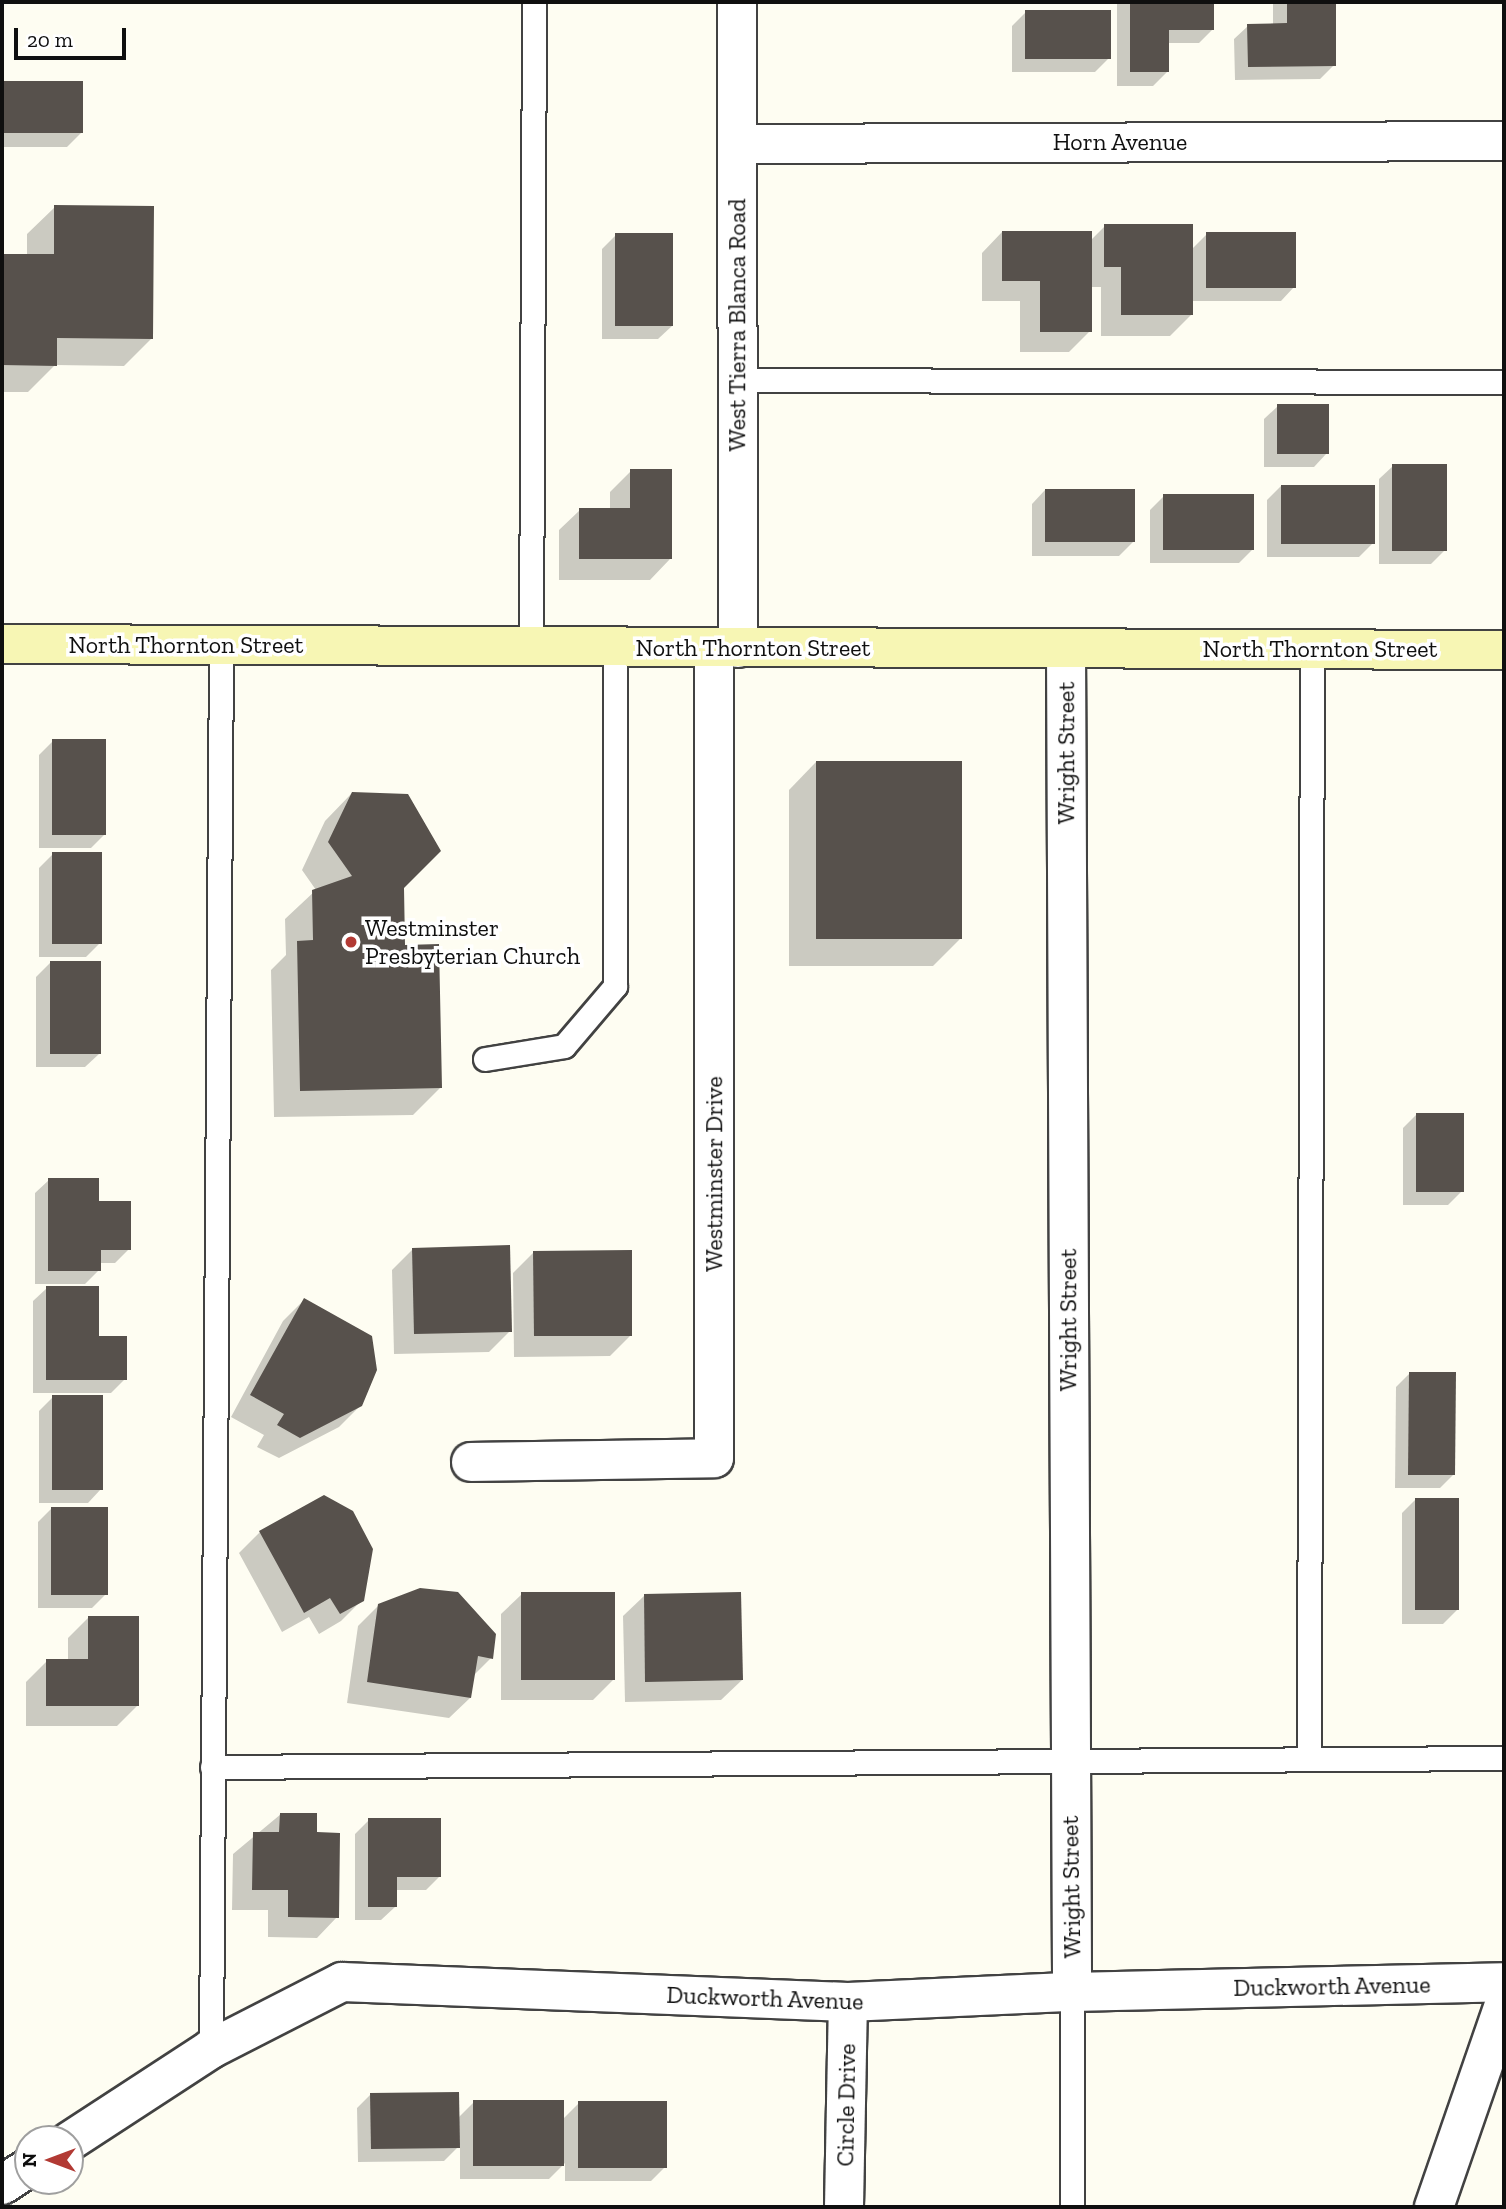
<!DOCTYPE html>
<style>
body{margin:0}
#map{position:relative;width:1506px;height:2209px;overflow:hidden;background:#fefdf2;font-family:"Zilla Slab",serif}
div>[style]{position:absolute}
.shadow>*{inset:0;background:#0003}
.building>*{inset:0;background:#57514c}
.roads{filter:drop-shadow(2px 0 #424242) drop-shadow(-2px 0 #424242) drop-shadow(0 2px #424242) drop-shadow(0 -2px #424242)}
.lane>*{height:23px;margin:-11.5px;padding:0 11.5px;transform-origin:11.5px;border-radius:11.5px;background:#fff}
.street>*{height:38px;margin:-19px;padding:0 19px;transform-origin:19px;border-radius:19px;background:#fff}
.secondary>*{height:38px;margin:-19px;padding:0 19px;transform-origin:19px;border-radius:19px;background:#f7f6b4}
.dots>*{width:19px;height:19px;translate:-50% -50%;box-sizing:border-box;border:4px solid #fff;border-radius:50%}
span{translate:-50% -50%;white-space:nowrap;text-align:center;line-height:1.15;-webkit-text-stroke:7px #fff;paint-order:stroke}
.street-label{font-size:24px;color:#0f0f0f}
.poi-label{font-size:24px;color:#0f0f0f}
.left{translate:0 -50%;text-align:left}
.frame{position:absolute;inset:0;border:4px solid #0f0f0f;pointer-events:none}
.north{position:absolute;left:14px;top:2125px;width:70px;height:70px;box-sizing:border-box;background:#fff;border:2px solid #9f9f9f;border-radius:50%;rotate:270deg;font-size:19px;font-weight:700;line-height:28px;text-align:center;color:#0f0f0f}
.north::after{content:'';display:block;margin:auto;width:24px;height:32px;background:#b23a34;clip-path:polygon(50% 0,100% 100%,50% 72%,0 100%)}
.scale{position:absolute;left:14px;top:28px;width:112px;height:32px;box-sizing:border-box;border:4px solid #0f0f0f;border-top:0;padding-left:9px;font-size:21px;line-height:24px;white-space:nowrap;color:#0f0f0f;-webkit-text-stroke:5px #fff;paint-order:stroke}
</style>
<div id="map">
<div class="shadow">
<div style="clip-path:polygon(1117px 2px,1213px 2px,1213px 29px,1199px 43px,1167px 43px,1167px 72px,1153px 86px,1117px 86px)"></div>
<div style="clip-path:polygon(1273px 2px,1334px 2px,1334px 65px,1320px 79px,1235px 80px,1234px 39px,1248px 26px,1273px 25px)"></div>
<div style="clip-path:polygon(1026px 12px,1109px 58px,1095px 72px,1012px 72px,1012px 26px)"></div>
<div style="clip-path:polygon(2px 82px,81px 82px,81px 133px,67px 147px,2px 147px)"></div>
<div style="clip-path:polygon(55px 207px,151px 339px,124px 366px,55px 365px,28px 392px,2px 392px,2px 255px,27px 256px,27px 234px)"></div>
<div style="clip-path:polygon(1105px 226px,1191px 250px,1207px 234px,1294px 287px,1281px 301px,1191px 301px,1191px 315px,1170px 336px,1101px 336px,1101px 287px,1090px 287px,1090px 331px,1069px 352px,1020px 352px,1020px 301px,982px 301px,982px 253px,1002px 232px,1090px 241px)"></div>
<div style="clip-path:polygon(616px 235px,672px 326px,658px 339px,602px 339px,602px 249px)"></div>
<div style="clip-path:polygon(1278px 406px,1327px 453px,1314px 467px,1264px 467px,1264px 419px)"></div>
<div style="clip-path:polygon(1393px 466px,1445px 550px,1431px 564px,1379px 564px,1379px 479px)"></div>
<div style="clip-path:polygon(631px 471px,670px 559px,650px 580px,559px 580px,559px 530px,580px 510px,610px 510px,610px 492px)"></div>
<div style="clip-path:polygon(1281px 486px,1373px 543px,1359px 557px,1267px 557px,1267px 500px)"></div>
<div style="clip-path:polygon(1045px 490px,1133px 542px,1119px 556px,1032px 556px,1032px 504px)"></div>
<div style="clip-path:polygon(1164px 496px,1253px 549px,1239px 563px,1150px 563px,1150px 510px)"></div>
<div style="clip-path:polygon(53px 741px,105px 834px,91px 848px,39px 848px,39px 755px)"></div>
<div style="clip-path:polygon(816px 762px,960px 939px,933px 966px,789px 966px,789px 790px)"></div>
<div style="clip-path:polygon(352px 793px,402px 888px,403px 946px,440px 1088px,413px 1115px,274px 1117px,271px 970px,286px 955px,285px 919px,316px 890px,302px 870px,325px 821px)"></div>
<div style="clip-path:polygon(53px 854px,100px 943px,86px 957px,39px 957px,39px 868px)"></div>
<div style="clip-path:polygon(50px 963px,99px 1054px,85px 1067px,36px 1067px,36px 977px)"></div>
<div style="clip-path:polygon(1417px 1114px,1462px 1191px,1448px 1205px,1403px 1205px,1403px 1128px)"></div>
<div style="clip-path:polygon(49px 1180px,97px 1203px,129px 1249px,115px 1263px,99px 1263px,99px 1270px,85px 1284px,35px 1284px,35px 1193px)"></div>
<div style="clip-path:polygon(413px 1249px,510px 1331px,489px 1352px,394px 1354px,392px 1270px)"></div>
<div style="clip-path:polygon(534px 1252px,631px 1335px,610px 1356px,514px 1357px,513px 1273px)"></div>
<div style="clip-path:polygon(47px 1288px,125px 1379px,111px 1393px,33px 1393px,33px 1301px)"></div>
<div style="clip-path:polygon(304px 1300px,361px 1405px,339px 1427px,279px 1458px,257px 1447px,264px 1435px,231px 1417px,283px 1321px)"></div>
<div style="clip-path:polygon(1410px 1373px,1454px 1474px,1440px 1488px,1395px 1488px,1396px 1387px)"></div>
<div style="clip-path:polygon(53px 1397px,101px 1489px,88px 1503px,39px 1503px,39px 1411px)"></div>
<div style="clip-path:polygon(324px 1497px,362px 1600px,341px 1621px,319px 1634px,309px 1617px,282px 1632px,239px 1553px,260px 1532px)"></div>
<div style="clip-path:polygon(1415px 1500px,1457px 1610px,1443px 1624px,1402px 1624px,1402px 1513px)"></div>
<div style="clip-path:polygon(52px 1508px,106px 1594px,92px 1608px,38px 1608px,38px 1522px)"></div>
<div style="clip-path:polygon(522px 1594px,614px 1679px,593px 1700px,501px 1700px,501px 1614px)"></div>
<div style="clip-path:polygon(644px 1596px,742px 1680px,721px 1700px,625px 1702px,623px 1616px)"></div>
<div style="clip-path:polygon(379px 1605px,491px 1658px,473px 1676px,470px 1698px,449px 1718px,347px 1703px,358px 1626px)"></div>
<div style="clip-path:polygon(89px 1617px,138px 1705px,117px 1726px,26px 1726px,26px 1682px,47px 1661px,68px 1661px,68px 1638px)"></div>
<div style="clip-path:polygon(281px 1814px,315px 1834px,337px 1917px,317px 1938px,268px 1937px,268px 1910px,232px 1910px,233px 1854px)"></div>
<div style="clip-path:polygon(369px 1820px,440px 1876px,426px 1890px,395px 1890px,395px 1907px,381px 1920px,355px 1920px,355px 1834px)"></div>
<div style="clip-path:polygon(370px 2095px,458px 2118px,474px 2102px,563px 2119px,579px 2103px,665px 2167px,651px 2181px,565px 2181px,565px 2163px,549px 2179px,460px 2179px,460px 2145px,444px 2161px,358px 2162px,357px 2108px)"></div>
</div>
<div class="building">
<div style="clip-path:polygon(1130px 2px,1214px 2px,1214px 30px,1169px 30px,1169px 72px,1130px 72px)"></div>
<div style="clip-path:polygon(1287px 2px,1336px 2px,1336px 66px,1248px 67px,1247px 24px,1287px 23px)"></div>
<div style="clip-path:polygon(1025px 10px,1111px 10px,1111px 59px,1025px 59px)"></div>
<div style="clip-path:polygon(2px 81px,83px 81px,83px 133px,2px 133px)"></div>
<div style="clip-path:polygon(54px 205px,154px 206px,153px 339px,57px 338px,57px 366px,2px 365px,2px 254px,54px 254px)"></div>
<div style="clip-path:polygon(1104px 224px,1193px 224px,1193px 315px,1121px 315px,1121px 267px,1104px 267px)"></div>
<div style="clip-path:polygon(1002px 231px,1092px 231px,1092px 332px,1040px 332px,1040px 281px,1002px 281px)"></div>
<div style="clip-path:polygon(1206px 232px,1296px 232px,1296px 288px,1206px 288px)"></div>
<div style="clip-path:polygon(615px 233px,673px 233px,673px 326px,615px 326px)"></div>
<div style="clip-path:polygon(1277px 404px,1329px 404px,1329px 454px,1277px 454px)"></div>
<div style="clip-path:polygon(1392px 464px,1447px 464px,1447px 551px,1392px 551px)"></div>
<div style="clip-path:polygon(630px 469px,672px 469px,672px 559px,579px 559px,579px 508px,630px 508px)"></div>
<div style="clip-path:polygon(1281px 485px,1375px 485px,1375px 544px,1281px 544px)"></div>
<div style="clip-path:polygon(1045px 489px,1135px 489px,1135px 542px,1045px 542px)"></div>
<div style="clip-path:polygon(1163px 494px,1254px 494px,1254px 550px,1163px 550px)"></div>
<div style="clip-path:polygon(52px 739px,106px 739px,106px 835px,52px 835px)"></div>
<div style="clip-path:polygon(816px 761px,962px 761px,962px 939px,816px 939px)"></div>
<div style="clip-path:polygon(352px 792px,408px 794px,441px 851px,404px 888px,405px 945px,439px 944px,442px 1088px,300px 1091px,297px 941px,313px 940px,312px 890px,352px 876px,328px 842px)"></div>
<div style="clip-path:polygon(52px 852px,102px 852px,102px 944px,52px 944px)"></div>
<div style="clip-path:polygon(50px 961px,101px 961px,101px 1054px,50px 1054px)"></div>
<div style="clip-path:polygon(1416px 1113px,1464px 1113px,1464px 1192px,1416px 1192px)"></div>
<div style="clip-path:polygon(48px 1178px,99px 1178px,99px 1201px,131px 1201px,131px 1250px,101px 1250px,101px 1271px,48px 1271px)"></div>
<div style="clip-path:polygon(510px 1245px,512px 1332px,414px 1334px,412px 1248px)"></div>
<div style="clip-path:polygon(632px 1250px,632px 1336px,534px 1336px,533px 1251px)"></div>
<div style="clip-path:polygon(46px 1286px,99px 1286px,99px 1336px,127px 1336px,127px 1380px,46px 1380px)"></div>
<div style="clip-path:polygon(304px 1298px,372px 1336px,377px 1370px,362px 1406px,300px 1438px,277px 1425px,284px 1414px,250px 1395px)"></div>
<div style="clip-path:polygon(1409px 1372px,1456px 1372px,1455px 1475px,1408px 1475px)"></div>
<div style="clip-path:polygon(52px 1395px,103px 1395px,103px 1490px,52px 1490px)"></div>
<div style="clip-path:polygon(324px 1495px,353px 1511px,373px 1549px,364px 1601px,340px 1614px,330px 1598px,304px 1613px,259px 1531px)"></div>
<div style="clip-path:polygon(1415px 1498px,1459px 1498px,1459px 1610px,1415px 1610px)"></div>
<div style="clip-path:polygon(51px 1507px,108px 1507px,108px 1595px,51px 1595px)"></div>
<div style="clip-path:polygon(420px 1588px,458px 1592px,496px 1634px,493px 1659px,478px 1656px,471px 1698px,367px 1682px,378px 1604px)"></div>
<div style="clip-path:polygon(521px 1592px,615px 1592px,615px 1680px,521px 1680px)"></div>
<div style="clip-path:polygon(741px 1592px,743px 1680px,645px 1682px,644px 1594px)"></div>
<div style="clip-path:polygon(88px 1616px,139px 1616px,139px 1706px,46px 1706px,46px 1659px,88px 1659px)"></div>
<div style="clip-path:polygon(280px 1813px,317px 1813px,317px 1832px,340px 1833px,339px 1918px,288px 1917px,288px 1890px,252px 1890px,253px 1832px,279px 1832px)"></div>
<div style="clip-path:polygon(368px 1818px,441px 1818px,441px 1877px,397px 1877px,397px 1907px,368px 1907px)"></div>
<div style="clip-path:polygon(459px 2092px,460px 2148px,371px 2149px,370px 2093px)"></div>
<div style="clip-path:polygon(473px 2100px,564px 2100px,564px 2166px,473px 2166px)"></div>
<div style="clip-path:polygon(578px 2101px,667px 2101px,667px 2168px,578px 2168px)"></div>
</div>
<div class="roads">
<div class="lane">
<div style="left:738px;top:380px;width:766px;rotate:0.15deg"></div>
<div style="left:531px;top:646px;width:644px;rotate:-89.73deg"></div>
<div style="left:485px;top:1059px;width:80px;rotate:-9.3deg"></div>
<div style="left:564px;top:1046px;width:79px;rotate:-49.6deg"></div>
<div style="left:615px;top:986px;width:339px;rotate:-90deg"></div>
<div style="left:1309px;top:1759px;width:1110px;rotate:-89.85deg"></div>
<div style="left:212px;top:1767px;width:1292px;rotate:-0.4deg"></div>
<div style="left:211px;top:2049px;width:1404px;rotate:-89.59deg"></div>
<div style="left:1072px;top:2207px;width:215px;rotate:-90deg"></div>
</div>
<div class="street">
<div style="left:737px;top:2px;width:646px;rotate:89.91deg"></div>
<div style="left:737px;top:144px;width:767px;rotate:-0.22deg"></div>
<div style="left:1066px;top:649px;width:1343px;rotate:89.74deg"></div>
<div style="left:471px;top:1462px;width:243px;rotate:-0.9deg"></div>
<div style="left:714px;top:1458px;width:811px;rotate:-90deg"></div>
<div style="left:70px;top:2141px;width:168px;rotate:-33.1deg"></div>
<div style="left:211px;top:2049px;width:147px;rotate:-27.1deg"></div>
<div style="left:342px;top:1982px;width:506px;rotate:2.26deg"></div>
<div style="left:848px;top:2002px;width:224px;rotate:-2.6deg"></div>
<div style="left:1072px;top:1992px;width:432px;rotate:-1.3deg"></div>
<div style="left:2px;top:2185px;width:31px;rotate:-33deg"></div>
<div style="left:844px;top:2207px;width:205px;rotate:-88.9deg"></div>
<div style="left:1434px;top:2207px;width:214px;rotate:-70.9deg"></div>
</div>
<div class="secondary">
<div style="left:2px;top:644px;width:1502px;rotate:0.23deg"></div>
</div>
</div>
<div class="dots">
<div style="left:351px;top:942px;background:#b23a34"></div>
</div>
<div class="street-label">
<span style="left:1120px;top:142px">Horn Avenue</span>
<span style="left:737px;top:325px;rotate:-90deg">West Tierra Blanca Road</span>
<span style="left:186px;top:645px">North Thornton Street</span>
<span style="left:753px;top:648px">North Thornton Street</span>
<span style="left:1320px;top:649px">North Thornton Street</span>
<span style="left:1066px;top:753px;rotate:-90deg">Wright Street</span>
<span style="left:714px;top:1174px;rotate:-90deg">Westminster Drive</span>
<span style="left:1068px;top:1320px;rotate:-90deg">Wright Street</span>
<span style="left:1071px;top:1887px;rotate:-91deg">Wright Street</span>
<span style="left:1332px;top:1986px;rotate:-1deg">Duckworth Avenue</span>
<span style="left:765px;top:1998px;rotate:2deg">Duckworth Avenue</span>
<span style="left:846px;top:2105px;rotate:-89deg">Circle Drive</span>
</div>
<div class="poi-label">
<span class="left" style="left:365px;top:942px">Westminster<br>Presbyterian Church</span>
</div>
<div class="frame"></div>
<div class="north">N</div>
<div class="scale">20 m</div>
</div>
